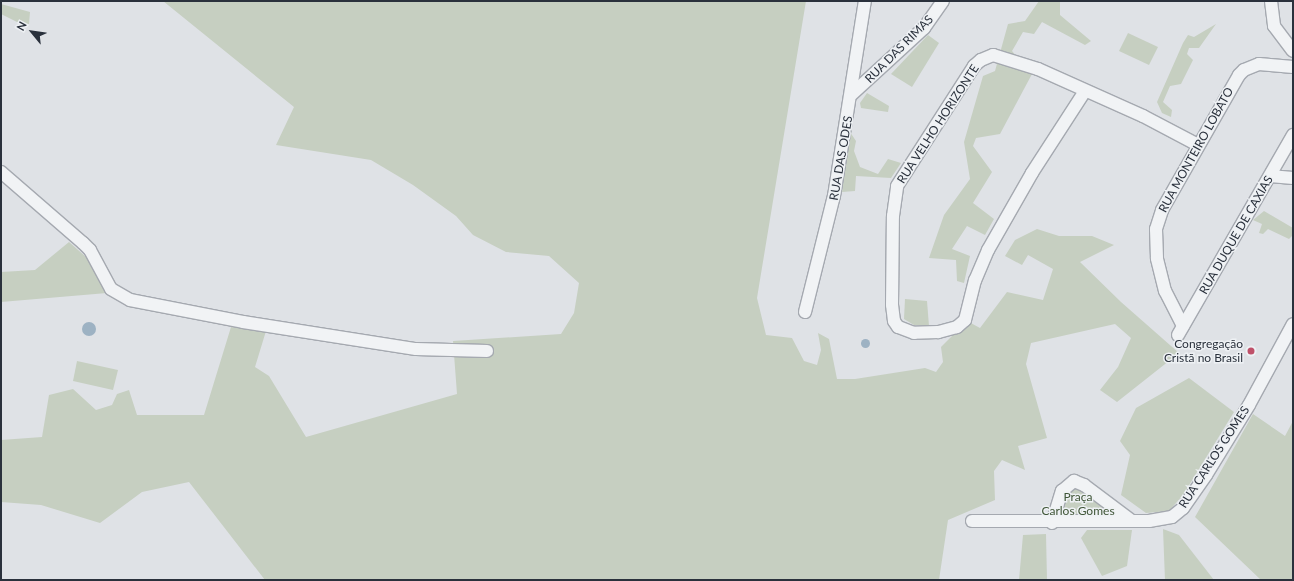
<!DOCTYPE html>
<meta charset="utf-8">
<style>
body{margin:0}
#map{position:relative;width:1294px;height:581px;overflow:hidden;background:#dfe2e6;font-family:Lato,sans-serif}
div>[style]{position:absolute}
.green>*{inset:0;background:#c6cfc1}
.water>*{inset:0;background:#9db2c3}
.round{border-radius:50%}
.roads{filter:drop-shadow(1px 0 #a5a9b0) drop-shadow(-1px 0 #a5a9b0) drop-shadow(0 1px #a5a9b0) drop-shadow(0 -1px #a5a9b0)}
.minor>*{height:12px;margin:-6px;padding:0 6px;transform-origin:6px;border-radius:6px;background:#f1f3f5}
.dots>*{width:11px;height:11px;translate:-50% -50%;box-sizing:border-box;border:2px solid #eef1f4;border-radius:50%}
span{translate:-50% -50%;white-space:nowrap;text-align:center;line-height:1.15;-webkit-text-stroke:3px #eef1f4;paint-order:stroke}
.street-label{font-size:12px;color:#2a313c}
.poi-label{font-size:12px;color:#2a313c}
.right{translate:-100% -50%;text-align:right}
.park-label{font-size:12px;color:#405638}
.frame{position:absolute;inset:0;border:2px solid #2a313c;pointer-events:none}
.north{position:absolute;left:12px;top:12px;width:40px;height:40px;-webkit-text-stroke:3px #eef1f4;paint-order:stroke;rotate:299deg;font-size:11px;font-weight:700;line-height:16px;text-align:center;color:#2a313c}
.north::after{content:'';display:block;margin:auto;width:14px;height:18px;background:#2a313c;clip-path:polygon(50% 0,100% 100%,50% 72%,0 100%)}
</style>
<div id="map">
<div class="green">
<div style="clip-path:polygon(163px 1px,806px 1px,757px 298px,766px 335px,792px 338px,804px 361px,817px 365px,821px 350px,818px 333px,829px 339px,837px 379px,855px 379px,925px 368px,936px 372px,943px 362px,941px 347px,967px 321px,980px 328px,1007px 292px,1043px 300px,1053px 269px,1028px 255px,1022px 265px,1005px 256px,1015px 240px,1037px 229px,1059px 236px,1092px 236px,1114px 245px,1080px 262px,1121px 302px,1179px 353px,1117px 402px,1100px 390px,1118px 367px,1131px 338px,1115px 324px,1031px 343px,1026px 364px,1047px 438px,1018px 446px,1025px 470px,1002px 460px,994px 471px,995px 500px,948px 520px,939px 580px,265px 580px,189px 482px,142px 492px,100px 523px,41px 505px,1px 502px,1px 440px,42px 437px,49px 395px,73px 389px,96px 410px,112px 405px,117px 394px,129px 390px,137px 415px,204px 415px,231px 327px,266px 331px,255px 367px,269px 376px,306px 437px,457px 394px,453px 341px,561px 334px,574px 313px,579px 283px,549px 256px,506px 252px,473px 235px,456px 216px,413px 185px,371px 160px,276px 145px,294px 107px)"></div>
<div style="clip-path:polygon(1039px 1px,1060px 1px,1060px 15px,1091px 41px,1085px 45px,1042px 22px,1034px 34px,1023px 32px,1012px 51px,1032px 74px,1000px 134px,976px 138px,973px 146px,992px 172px,973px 203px,994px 219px,985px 235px,967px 226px,952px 249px,970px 256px,964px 283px,957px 281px,956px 260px,929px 258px,944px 215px,970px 179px,964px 142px,983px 76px,995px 71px,1008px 24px,1025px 21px)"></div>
<div style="clip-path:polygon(1px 4px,30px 12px,29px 24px,23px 25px,1px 14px)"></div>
<div style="clip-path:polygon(1216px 24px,1199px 48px,1189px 48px,1187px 54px,1193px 60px,1181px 84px,1170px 86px,1163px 102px,1172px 110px,1171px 117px,1162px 113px,1157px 102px,1183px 43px,1188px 35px,1194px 37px)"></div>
<div style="clip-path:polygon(1128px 33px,1158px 47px,1149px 65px,1119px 51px)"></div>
<div style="clip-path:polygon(928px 35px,939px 43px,912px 87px,891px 74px)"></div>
<div style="clip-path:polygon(867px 93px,889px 106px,888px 112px,861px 108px,860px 103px)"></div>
<div style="clip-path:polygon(850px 132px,856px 141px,854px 151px,860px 167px,878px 174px,888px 159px,901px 163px,891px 178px,856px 176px,855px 191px,842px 192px)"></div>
<div style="clip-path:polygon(1264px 211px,1293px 228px,1293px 235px,1289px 239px,1268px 229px,1263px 234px,1259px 233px,1262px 224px,1253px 220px)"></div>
<div style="clip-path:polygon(69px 242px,86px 257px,107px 293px,1px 302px,1px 272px,35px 270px)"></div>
<div style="clip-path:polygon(905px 299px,927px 301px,929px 326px,914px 325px,904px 319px)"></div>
<div style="clip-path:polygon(77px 361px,118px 370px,113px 390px,73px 381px)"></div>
<div style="clip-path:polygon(1189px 378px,1234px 412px,1183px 495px,1169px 511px,1146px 513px,1121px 495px,1130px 455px,1120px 441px,1136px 408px)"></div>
<div style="clip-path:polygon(1253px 414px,1285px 436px,1293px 421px,1293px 580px,1261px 580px,1195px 517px)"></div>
<div style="clip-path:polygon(1074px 481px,1132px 521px,1052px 523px)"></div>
<div style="clip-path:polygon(1163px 529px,1179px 535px,1214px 580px,1165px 580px)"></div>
<div style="clip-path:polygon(1087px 530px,1132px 530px,1127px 566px,1102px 576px,1081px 538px)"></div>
<div style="clip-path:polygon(1046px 534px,1047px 580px,1019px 580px,1023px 535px)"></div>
</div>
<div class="water">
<div class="round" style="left:82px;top:322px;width:14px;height:14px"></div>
<div class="round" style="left:860.5px;top:338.5px;width:9px;height:9px"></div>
</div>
<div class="roads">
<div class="minor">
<div style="left:1271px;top:1px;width:25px;rotate:83deg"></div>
<div style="left:1274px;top:26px;width:31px;rotate:53deg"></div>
<div style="left:1085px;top:91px;width:98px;rotate:122.9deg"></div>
<div style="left:1032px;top:173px;width:89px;rotate:119.7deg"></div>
<div style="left:988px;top:250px;width:33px;rotate:113deg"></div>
<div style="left:975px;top:280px;width:41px;rotate:104deg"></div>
<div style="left:965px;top:320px;width:11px;rotate:139deg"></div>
<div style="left:957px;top:327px;width:20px;rotate:165deg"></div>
<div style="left:938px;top:332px;width:24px;rotate:178deg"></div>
<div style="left:914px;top:333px;width:17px;rotate:-159deg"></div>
<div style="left:898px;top:327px;width:7px;rotate:-124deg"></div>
<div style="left:894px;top:321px;width:16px;rotate:-97deg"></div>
<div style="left:892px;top:305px;width:89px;rotate:-89.4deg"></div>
<div style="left:893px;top:216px;width:30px;rotate:-82deg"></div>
<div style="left:897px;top:186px;width:143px;rotate:-57.3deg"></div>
<div style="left:974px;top:66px;width:9px;rotate:-41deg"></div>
<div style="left:981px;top:60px;width:13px;rotate:-23deg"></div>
<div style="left:993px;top:55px;width:47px;rotate:17.3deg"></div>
<div style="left:1038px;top:69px;width:115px;rotate:24.1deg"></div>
<div style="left:1143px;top:116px;width:62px;rotate:27.8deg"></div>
<div style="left:852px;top:94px;width:98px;rotate:-42.5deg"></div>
<div style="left:924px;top:28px;width:33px;rotate:-55deg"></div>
<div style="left:1px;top:172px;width:108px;rotate:40.9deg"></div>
<div style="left:83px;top:243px;width:10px;rotate:45deg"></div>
<div style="left:90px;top:250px;width:44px;rotate:61.7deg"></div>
<div style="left:111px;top:289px;width:22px;rotate:30deg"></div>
<div style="left:130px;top:300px;width:115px;rotate:11deg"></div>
<div style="left:243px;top:322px;width:175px;rotate:8.9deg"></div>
<div style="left:416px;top:349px;width:71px;rotate:1.6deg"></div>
<div style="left:1270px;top:176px;width:23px;rotate:5deg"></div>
<div style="left:805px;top:312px;width:120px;rotate:-76deg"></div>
<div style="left:834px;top:196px;width:197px;rotate:-81deg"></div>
<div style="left:1183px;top:326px;width:39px;rotate:-117deg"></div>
<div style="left:1165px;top:291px;width:34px;rotate:-104deg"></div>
<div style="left:1157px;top:258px;width:29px;rotate:-92deg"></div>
<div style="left:1156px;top:229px;width:20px;rotate:-72deg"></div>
<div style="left:1162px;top:210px;width:155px;rotate:-60.3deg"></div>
<div style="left:1239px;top:75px;width:7px;rotate:-45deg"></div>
<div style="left:1244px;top:70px;width:16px;rotate:-22deg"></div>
<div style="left:1259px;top:64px;width:34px;rotate:5deg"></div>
<div style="left:1178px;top:335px;width:231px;rotate:-60.1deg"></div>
<div style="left:972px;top:521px;width:177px"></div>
<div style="left:1149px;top:521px;width:23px;rotate:-10deg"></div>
<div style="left:1172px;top:517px;width:14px;rotate:-39deg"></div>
<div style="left:1183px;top:508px;width:40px;rotate:-55.1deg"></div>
<div style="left:1206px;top:475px;width:82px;rotate:-58.4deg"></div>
<div style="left:1249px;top:405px;width:92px;rotate:-61.5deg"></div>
<div style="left:1052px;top:523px;width:34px;rotate:-73deg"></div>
<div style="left:1062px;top:491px;width:16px;rotate:-40deg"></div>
<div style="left:1074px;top:481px;width:11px;rotate:22deg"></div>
<div style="left:1084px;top:485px;width:60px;rotate:36.9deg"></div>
</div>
</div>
<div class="dots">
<div style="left:1251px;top:351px;background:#bf5169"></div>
</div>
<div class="street-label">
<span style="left:899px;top:49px;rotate:-45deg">RUA DAS RIMAS</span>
<span style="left:938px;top:124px;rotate:-57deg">RUA VELHO HORIZONTE</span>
<span style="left:1196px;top:150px;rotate:-61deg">RUA MONTEIRO LOBATO</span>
<span style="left:841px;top:158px;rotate:-80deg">RUA DAS ODES</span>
<span style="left:1236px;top:235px;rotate:-60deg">RUA DUQUE DE CAXIAS</span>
<span style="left:1214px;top:457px;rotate:-57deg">RUA CARLOS GOMES</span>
</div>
<div class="poi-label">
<span class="right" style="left:1243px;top:351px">Congregação<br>Cristã no Brasil</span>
</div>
<div class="park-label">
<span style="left:1078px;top:504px">Praça<br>Carlos Gomes</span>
</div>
<div class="frame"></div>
<div class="north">N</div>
</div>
